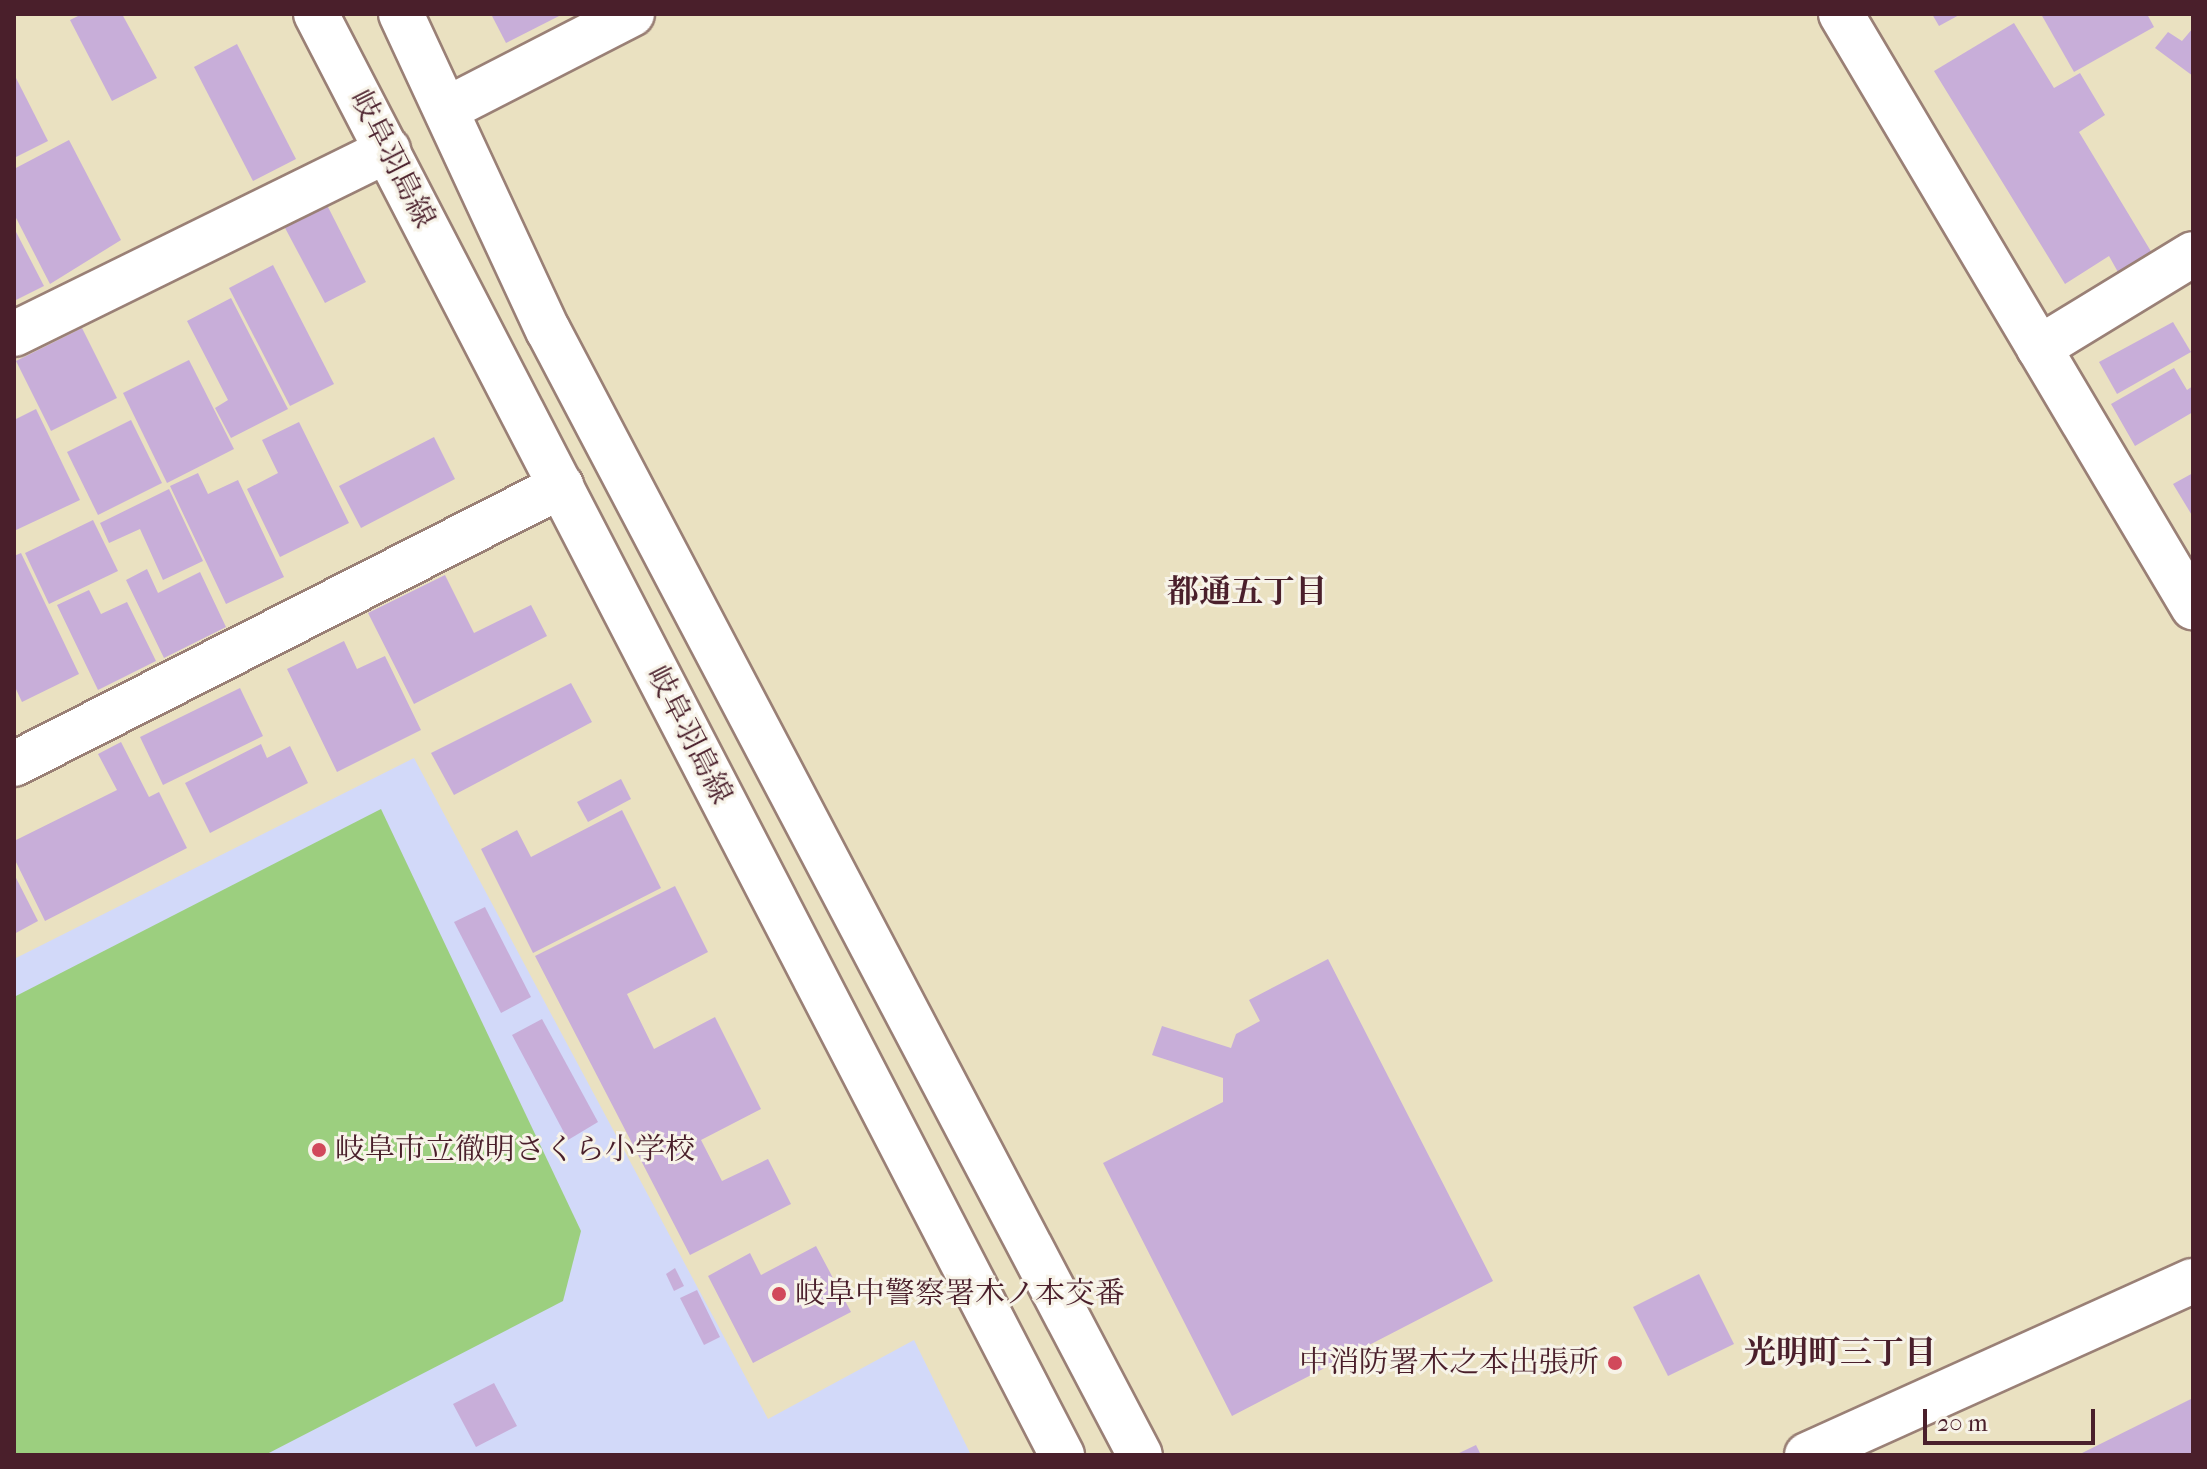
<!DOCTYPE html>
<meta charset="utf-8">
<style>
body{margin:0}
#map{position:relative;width:2207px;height:1469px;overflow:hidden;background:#eae1c1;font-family:"IM FELL French Canon","Noto Serif JP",serif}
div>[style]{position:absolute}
.built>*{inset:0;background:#d2d9f9}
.green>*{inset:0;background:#9ccf7f}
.building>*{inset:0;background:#c8aed9}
.roads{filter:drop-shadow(2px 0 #9a8076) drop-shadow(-2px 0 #9a8076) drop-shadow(0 2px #9a8076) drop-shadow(0 -2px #9a8076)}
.street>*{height:44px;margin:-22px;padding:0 22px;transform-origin:22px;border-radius:22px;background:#fff}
.secondary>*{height:44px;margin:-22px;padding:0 22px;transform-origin:22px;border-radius:22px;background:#fff}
.dots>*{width:22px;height:22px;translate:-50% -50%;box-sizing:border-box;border:4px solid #f7f3e8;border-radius:50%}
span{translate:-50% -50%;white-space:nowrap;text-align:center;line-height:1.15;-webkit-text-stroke:6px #f7f3e8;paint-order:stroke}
.street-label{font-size:30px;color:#4a1f2b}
.poi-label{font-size:30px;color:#4a1f2b}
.left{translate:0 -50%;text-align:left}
.right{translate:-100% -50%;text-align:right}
.neighbourhood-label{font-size:32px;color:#4a1f2b;font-weight:700}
.frame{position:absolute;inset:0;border:16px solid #4a1f2b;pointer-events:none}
.scale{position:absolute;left:1923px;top:1409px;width:172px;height:36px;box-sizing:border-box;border:4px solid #4a1f2b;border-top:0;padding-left:10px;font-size:24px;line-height:28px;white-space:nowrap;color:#4a1f2b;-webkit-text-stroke:6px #f7f3e8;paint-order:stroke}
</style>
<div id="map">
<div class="built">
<div style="clip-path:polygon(414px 758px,768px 1419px,914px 1340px,971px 1455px,14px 1455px,14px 959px)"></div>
</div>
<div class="green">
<div style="clip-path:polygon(381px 809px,581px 1231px,563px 1301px,265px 1455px,14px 1455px,14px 997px)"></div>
</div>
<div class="building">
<div style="clip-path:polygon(82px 14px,122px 14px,157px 78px,112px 101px,70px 20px)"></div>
<div style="clip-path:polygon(491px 14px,563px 14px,506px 43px)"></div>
<div style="clip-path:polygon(1932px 14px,1961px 14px,1939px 26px)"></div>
<div style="clip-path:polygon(2041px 14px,2147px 14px,2154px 27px,2074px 72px)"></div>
<div style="clip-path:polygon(2014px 23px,2054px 88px,2080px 73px,2105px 115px,2079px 132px,2158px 263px,2124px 283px,2109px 256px,2065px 284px,1934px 71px)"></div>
<div style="clip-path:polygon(2193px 28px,2193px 76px,2155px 48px,2168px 32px,2182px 41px)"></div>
<div style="clip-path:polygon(237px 44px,296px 159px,253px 181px,194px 67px)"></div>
<div style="clip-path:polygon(16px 78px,48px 141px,14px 158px,14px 79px)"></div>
<div style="clip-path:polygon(69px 140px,121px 240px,50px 284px,14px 214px,14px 169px)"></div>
<div style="clip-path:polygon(327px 205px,366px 282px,325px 303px,284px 226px)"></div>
<div style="clip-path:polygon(14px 228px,44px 286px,14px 301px)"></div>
<div style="clip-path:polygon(273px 265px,334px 384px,290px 406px,229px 288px)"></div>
<div style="clip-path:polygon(231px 298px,288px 409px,231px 438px,215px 408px,228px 400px,187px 321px)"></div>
<div style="clip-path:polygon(2173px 322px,2191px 352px,2117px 394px,2099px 362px)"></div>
<div style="clip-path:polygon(82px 328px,117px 398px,51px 431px,16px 361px)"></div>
<div style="clip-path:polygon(189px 360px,234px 449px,167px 483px,123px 393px)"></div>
<div style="clip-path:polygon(2174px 368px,2187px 390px,2193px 386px,2193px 412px,2135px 446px,2111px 404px)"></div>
<div style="clip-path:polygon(36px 409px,80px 500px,14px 531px,14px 420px)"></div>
<div style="clip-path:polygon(131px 420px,162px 483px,98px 515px,67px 452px)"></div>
<div style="clip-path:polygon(299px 422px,349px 523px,280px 557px,247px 489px,278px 473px,262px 440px)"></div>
<div style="clip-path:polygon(434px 437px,455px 479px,361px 528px,339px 486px)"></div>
<div style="clip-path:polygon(198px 473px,208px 494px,238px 480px,284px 577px,226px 604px,170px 486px)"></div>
<div style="clip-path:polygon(2193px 473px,2193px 517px,2173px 484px)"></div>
<div style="clip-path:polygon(169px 489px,203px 561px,163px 580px,140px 529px,109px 543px,100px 523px)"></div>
<div style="clip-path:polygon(93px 520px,118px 571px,49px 604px,25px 553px)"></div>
<div style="clip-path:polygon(21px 553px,79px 674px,22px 702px,14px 685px,14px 556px)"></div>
<div style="clip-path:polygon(147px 569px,158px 593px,200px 572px,226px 627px,164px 658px,126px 580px)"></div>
<div style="clip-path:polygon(445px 575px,474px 633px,531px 605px,547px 636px,414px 704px,368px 613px)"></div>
<div style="clip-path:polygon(89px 590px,101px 614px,127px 602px,156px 661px,98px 690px,57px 605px)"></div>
<div style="clip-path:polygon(344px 641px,357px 669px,385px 656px,421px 730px,337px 772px,287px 669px)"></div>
<div style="clip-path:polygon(571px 683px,592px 722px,454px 795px,431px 753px)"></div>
<div style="clip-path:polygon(240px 688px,263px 736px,163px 785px,140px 737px)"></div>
<div style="clip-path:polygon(121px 742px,149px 797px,159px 792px,187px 848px,45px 921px,14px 858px,14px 841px,117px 790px,98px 754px)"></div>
<div style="clip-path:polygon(261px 744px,267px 758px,290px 746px,308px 783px,210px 833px,185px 783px)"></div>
<div style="clip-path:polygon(621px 779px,631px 799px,588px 822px,577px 802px)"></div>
<div style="clip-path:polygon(622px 810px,661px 888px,533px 953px,481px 849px,517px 830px,531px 857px)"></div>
<div style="clip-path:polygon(14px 874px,38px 921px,14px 934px)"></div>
<div style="clip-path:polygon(675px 886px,708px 952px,627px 994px,654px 1049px,715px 1017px,761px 1109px,701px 1140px,722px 1181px,768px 1159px,791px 1204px,690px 1255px,535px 956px)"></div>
<div style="clip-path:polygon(485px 907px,531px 997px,501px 1013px,454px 922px)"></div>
<div style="clip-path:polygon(1328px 959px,1493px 1281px,1232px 1416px,1103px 1163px,1223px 1102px,1223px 1078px,1152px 1055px,1162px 1026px,1231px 1048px,1236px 1034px,1260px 1021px,1249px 1000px)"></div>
<div style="clip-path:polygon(542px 1019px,598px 1122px,568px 1140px,512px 1035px)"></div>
<div style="clip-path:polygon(816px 1246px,851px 1312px,753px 1363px,708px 1276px,750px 1253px,761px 1275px)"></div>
<div style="clip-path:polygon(675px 1268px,684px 1286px,674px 1291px,666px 1274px)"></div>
<div style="clip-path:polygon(1699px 1274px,1734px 1344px,1668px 1376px,1633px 1307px)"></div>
<div style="clip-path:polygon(697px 1290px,720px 1337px,704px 1345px,680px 1298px)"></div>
<div style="clip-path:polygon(494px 1383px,517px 1426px,476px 1447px,453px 1404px)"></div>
<div style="clip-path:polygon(2193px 1398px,2193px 1455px,2078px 1455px)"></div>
<div style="clip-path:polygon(1476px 1445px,1481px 1455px,1455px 1455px)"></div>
</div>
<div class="roads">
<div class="street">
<div style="left:1841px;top:14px;width:690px;rotate:59.31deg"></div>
<div style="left:447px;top:109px;width:208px;rotate:-27.2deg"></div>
<div style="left:14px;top:334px;width:417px;rotate:-26.2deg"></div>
<div style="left:2039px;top:348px;width:180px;rotate:-31.4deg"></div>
<div style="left:14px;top:764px;width:614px;rotate:-26.94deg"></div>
</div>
<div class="secondary">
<div style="left:316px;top:14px;width:1623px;rotate:62.63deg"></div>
<div style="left:401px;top:14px;width:349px;rotate:65.1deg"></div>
<div style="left:548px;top:330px;width:1271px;rotate:62.25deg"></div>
<div style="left:1807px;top:1455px;width:423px;rotate:-24.3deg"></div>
</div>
</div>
<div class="dots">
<div style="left:319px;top:1150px;background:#d1495b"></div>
<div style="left:779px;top:1294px;background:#d1495b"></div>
<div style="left:1615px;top:1363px;background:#d1495b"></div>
</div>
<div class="street-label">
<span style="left:392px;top:159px;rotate:63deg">岐阜羽島線</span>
<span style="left:689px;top:735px;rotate:63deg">岐阜羽島線</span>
</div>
<div class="poi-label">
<span class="left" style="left:335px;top:1150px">岐阜市立徹明さくら小学校</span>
<span class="left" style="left:795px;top:1294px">岐阜中警察署木ノ本交番</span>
<span class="right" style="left:1599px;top:1363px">中消防署木之本出張所</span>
</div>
<div class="neighbourhood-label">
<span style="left:1247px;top:592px">都通五丁目</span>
<span style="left:1840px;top:1353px">光明町三丁目</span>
</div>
<div class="frame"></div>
<div class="scale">20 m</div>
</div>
